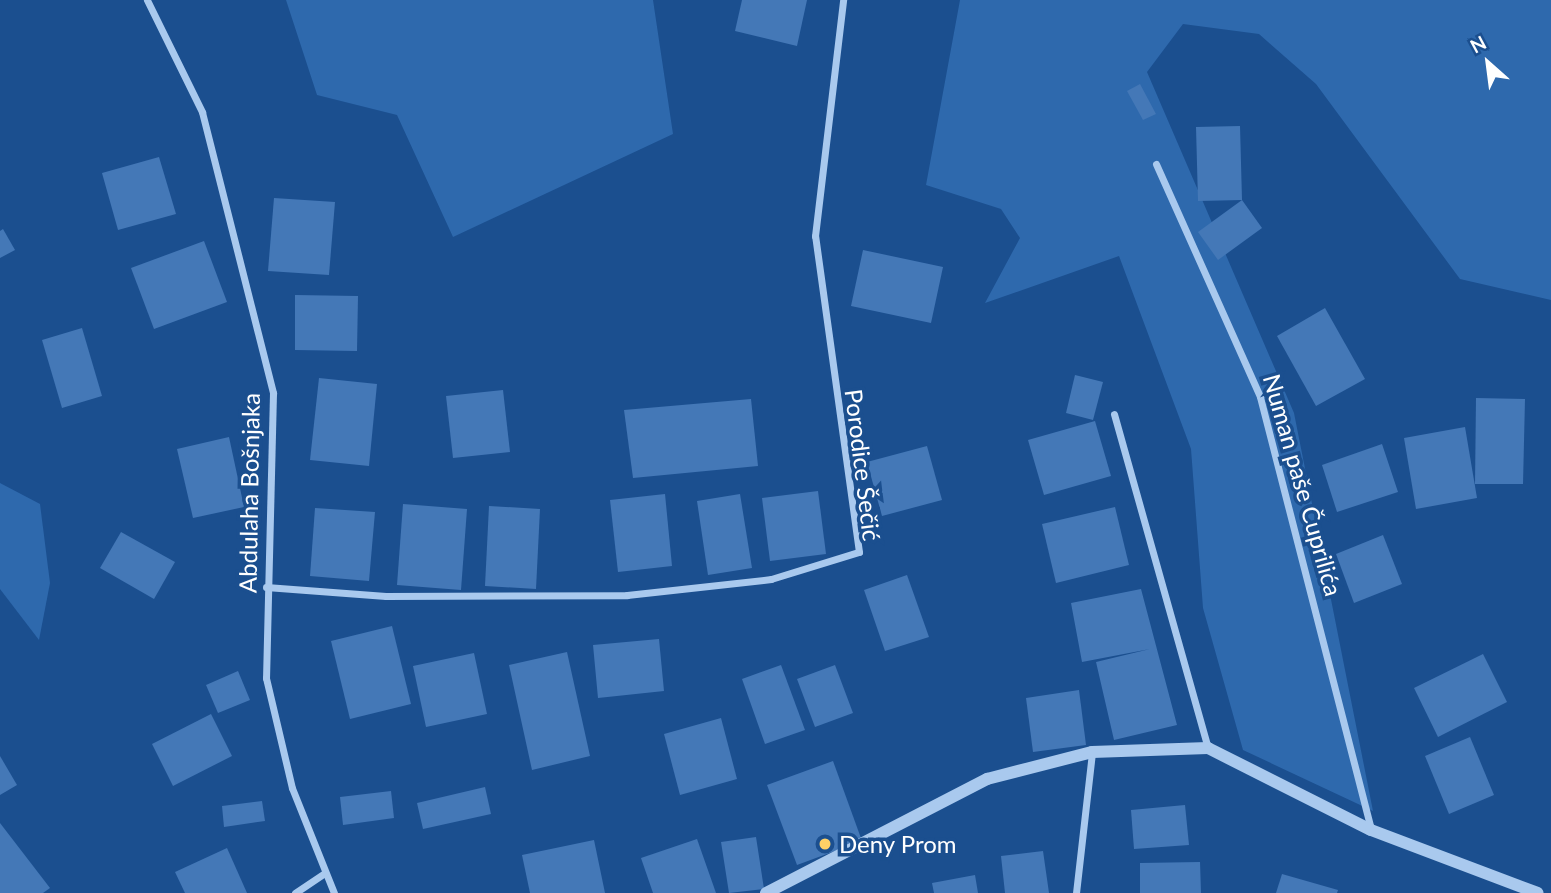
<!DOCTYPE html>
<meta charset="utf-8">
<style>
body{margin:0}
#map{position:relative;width:1551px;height:893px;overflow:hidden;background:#1b4f8f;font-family:Lato,sans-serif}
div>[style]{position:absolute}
.green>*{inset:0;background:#2e69ad}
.building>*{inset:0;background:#4478b7}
.minor>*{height:7px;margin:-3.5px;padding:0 3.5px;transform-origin:3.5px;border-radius:3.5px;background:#a9c9ee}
.tertiary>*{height:12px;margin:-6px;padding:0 6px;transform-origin:6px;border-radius:6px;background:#a9c9ee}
.dots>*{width:19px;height:19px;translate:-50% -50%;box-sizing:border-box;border:4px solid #1b4f8f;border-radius:50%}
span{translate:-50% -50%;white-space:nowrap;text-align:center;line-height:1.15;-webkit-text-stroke:7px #1b4f8f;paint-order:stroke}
.street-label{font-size:24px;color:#fff}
.poi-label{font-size:24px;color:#fff}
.left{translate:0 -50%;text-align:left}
.north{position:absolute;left:1453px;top:28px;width:70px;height:70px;-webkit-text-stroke:5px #1b4f8f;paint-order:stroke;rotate:332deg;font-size:19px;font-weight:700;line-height:28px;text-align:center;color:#fff}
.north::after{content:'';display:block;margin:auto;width:24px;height:32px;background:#fff;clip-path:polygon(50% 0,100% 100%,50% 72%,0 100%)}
</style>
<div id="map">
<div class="green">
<div style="clip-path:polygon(286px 0,653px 0,673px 134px,453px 237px,397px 115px,317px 95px)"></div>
<div style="clip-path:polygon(960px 0,1551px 0,1551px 300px,1460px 279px,1316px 84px,1259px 34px,1183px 24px,1147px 72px,1294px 413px,1373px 811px,1243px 750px,1203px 608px,1191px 449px,1119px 256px,985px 303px,1020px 238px,1001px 209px,926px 185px)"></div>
<div style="clip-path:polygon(0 483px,40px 504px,50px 583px,39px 640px,0 589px)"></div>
</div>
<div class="building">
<div style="clip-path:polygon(742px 0,807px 0,797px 46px,735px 31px)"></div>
<div style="clip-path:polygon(1140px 84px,1156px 114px,1143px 120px,1127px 91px)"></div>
<div style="clip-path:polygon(1240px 126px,1242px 200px,1198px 201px,1196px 127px)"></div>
<div style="clip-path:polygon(159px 157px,176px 214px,118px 230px,102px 173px)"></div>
<div style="clip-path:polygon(274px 198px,335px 202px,329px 275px,268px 271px)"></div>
<div style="clip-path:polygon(1242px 200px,1262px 228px,1218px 260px,1198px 232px)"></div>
<div style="clip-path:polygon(3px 229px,15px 250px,0 258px,0 231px)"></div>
<div style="clip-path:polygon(204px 241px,227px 302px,154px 329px,131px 268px)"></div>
<div style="clip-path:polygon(863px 250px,943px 267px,931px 323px,851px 306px)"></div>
<div style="clip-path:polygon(295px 295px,358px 296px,357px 351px,295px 350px)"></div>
<div style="clip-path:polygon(1325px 308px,1365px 379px,1316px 406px,1277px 336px)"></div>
<div style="clip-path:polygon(82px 328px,102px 396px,62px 408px,42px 340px)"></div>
<div style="clip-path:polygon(1075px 375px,1103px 382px,1093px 420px,1066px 413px)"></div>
<div style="clip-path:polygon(319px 378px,377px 384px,369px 466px,310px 460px)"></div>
<div style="clip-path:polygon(503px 390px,510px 452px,453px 458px,446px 396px)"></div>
<div style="clip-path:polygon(1476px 398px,1525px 399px,1523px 484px,1475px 484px)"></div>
<div style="clip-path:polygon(751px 399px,758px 466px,633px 478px,624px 410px)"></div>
<div style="clip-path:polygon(1095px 421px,1111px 476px,1044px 495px,1028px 440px)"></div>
<div style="clip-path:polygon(1465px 427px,1477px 498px,1416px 509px,1404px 438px)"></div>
<div style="clip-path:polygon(229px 437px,244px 507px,193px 518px,177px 449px)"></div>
<div style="clip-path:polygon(1382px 444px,1398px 492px,1337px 512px,1322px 465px)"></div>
<div style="clip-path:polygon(927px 446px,942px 500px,882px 516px,867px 462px)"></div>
<div style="clip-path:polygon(818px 491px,826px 554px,770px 561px,762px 498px)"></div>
<div style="clip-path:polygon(665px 494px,672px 566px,618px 572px,610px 500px)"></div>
<div style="clip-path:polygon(740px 494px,752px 568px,708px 575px,697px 501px)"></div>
<div style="clip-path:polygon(403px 504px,467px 509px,461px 590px,397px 585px)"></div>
<div style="clip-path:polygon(489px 506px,540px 509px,536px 589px,485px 586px)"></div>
<div style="clip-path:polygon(1115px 507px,1129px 565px,1056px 583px,1042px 524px)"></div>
<div style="clip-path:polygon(315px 508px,375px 512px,369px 581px,310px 576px)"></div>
<div style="clip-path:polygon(121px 532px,175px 562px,154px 599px,100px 568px)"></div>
<div style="clip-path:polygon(1383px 535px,1402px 584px,1354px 603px,1336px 554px)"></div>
<div style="clip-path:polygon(907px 575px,929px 637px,885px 651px,864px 590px)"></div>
<div style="clip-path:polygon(1141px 589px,1177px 725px,1114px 740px,1096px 662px,1150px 649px,1082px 662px,1071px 603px)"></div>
<div style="clip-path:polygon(392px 626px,411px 704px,350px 719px,331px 641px)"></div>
<div style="clip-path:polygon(659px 639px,664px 691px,598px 698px,593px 645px)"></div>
<div style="clip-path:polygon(567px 652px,590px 756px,532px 770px,509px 665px)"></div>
<div style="clip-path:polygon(474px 653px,487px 714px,426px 727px,413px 666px)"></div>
<div style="clip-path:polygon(1483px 654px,1507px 702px,1438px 737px,1414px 688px)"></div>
<div style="clip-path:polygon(781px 665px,805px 730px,765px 744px,742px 679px)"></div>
<div style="clip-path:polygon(835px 665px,853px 713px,815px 727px,797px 679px)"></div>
<div style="clip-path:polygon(238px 671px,250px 700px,218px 713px,206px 685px)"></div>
<div style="clip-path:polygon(1079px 690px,1086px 745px,1033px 752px,1026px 698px)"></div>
<div style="clip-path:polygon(211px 714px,232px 756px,173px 786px,152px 744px)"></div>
<div style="clip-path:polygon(721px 718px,737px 779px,680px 795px,664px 734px)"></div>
<div style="clip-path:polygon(1470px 737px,1494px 795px,1449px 814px,1425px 756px)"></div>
<div style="clip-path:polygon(0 756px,17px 785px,0 795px)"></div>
<div style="clip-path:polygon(833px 761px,862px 841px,797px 865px,767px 785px)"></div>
<div style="clip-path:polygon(485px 787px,491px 814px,423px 829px,417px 803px)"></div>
<div style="clip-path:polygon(391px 791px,394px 818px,343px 825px,340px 797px)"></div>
<div style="clip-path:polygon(262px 801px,265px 821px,224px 827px,222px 806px)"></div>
<div style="clip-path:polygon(1185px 805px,1189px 845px,1134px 849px,1131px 810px)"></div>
<div style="clip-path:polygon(0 823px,50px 888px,43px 893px,0 893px)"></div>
<div style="clip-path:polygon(756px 837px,764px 889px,729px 893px,721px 842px)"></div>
<div style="clip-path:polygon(697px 839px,716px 893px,653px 893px,641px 858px)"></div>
<div style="clip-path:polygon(594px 840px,605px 893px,530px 893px,522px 855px)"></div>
<div style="clip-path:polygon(227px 848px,247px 893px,185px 893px,175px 872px)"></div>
<div style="clip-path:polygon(1043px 851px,1049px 893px,1005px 893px,1001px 856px)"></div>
<div style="clip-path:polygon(1200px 862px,1201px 893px,1140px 893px,1140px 863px)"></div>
<div style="clip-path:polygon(1282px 874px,1338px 890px,1337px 893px,1276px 893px)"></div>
<div style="clip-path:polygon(975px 875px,978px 893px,934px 893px,932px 883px)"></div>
</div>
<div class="minor">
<div style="left:147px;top:0;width:125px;rotate:63.8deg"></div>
<div style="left:202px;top:112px;width:290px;rotate:75.8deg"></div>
<div style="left:273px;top:393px;width:285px;rotate:91.4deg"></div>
<div style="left:266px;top:678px;width:113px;rotate:76.7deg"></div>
<div style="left:292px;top:788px;width:113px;rotate:68.2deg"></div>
<div style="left:1156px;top:164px;width:255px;rotate:65.9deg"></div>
<div style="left:1260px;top:397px;width:447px;rotate:75.6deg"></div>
<div style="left:1114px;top:414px;width:347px;rotate:74.3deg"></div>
<div style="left:266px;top:587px;width:120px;rotate:4.3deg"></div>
<div style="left:386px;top:596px;width:241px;rotate:-0.2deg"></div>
<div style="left:627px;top:595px;width:145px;rotate:-6.3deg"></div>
<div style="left:771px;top:579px;width:92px;rotate:-17.1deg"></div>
<div style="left:859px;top:552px;width:319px;rotate:-97.9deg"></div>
<div style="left:815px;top:236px;width:238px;rotate:-83.2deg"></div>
<div style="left:295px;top:893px;width:36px;rotate:-34deg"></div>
<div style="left:1076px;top:893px;width:142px;rotate:-83.5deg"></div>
</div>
<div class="tertiary">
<div style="left:766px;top:893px;width:249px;rotate:-27.3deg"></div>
<div style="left:987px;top:779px;width:108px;rotate:-14.4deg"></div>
<div style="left:1092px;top:752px;width:116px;rotate:-2deg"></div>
<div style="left:1208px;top:748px;width:182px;rotate:26.7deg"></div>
<div style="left:1371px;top:830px;width:178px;rotate:20.7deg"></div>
</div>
<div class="dots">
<div style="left:825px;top:844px;background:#ffd166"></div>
</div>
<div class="street-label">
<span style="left:863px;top:465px;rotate:83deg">Porodice Šečić</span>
<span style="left:1303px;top:485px;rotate:74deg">Numan paše Čuprilića</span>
<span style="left:249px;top:493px;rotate:-89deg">Abdulaha Bošnjaka</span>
</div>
<div class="poi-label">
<span class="left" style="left:839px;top:844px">Deny Prom</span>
</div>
<div class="north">N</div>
</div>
